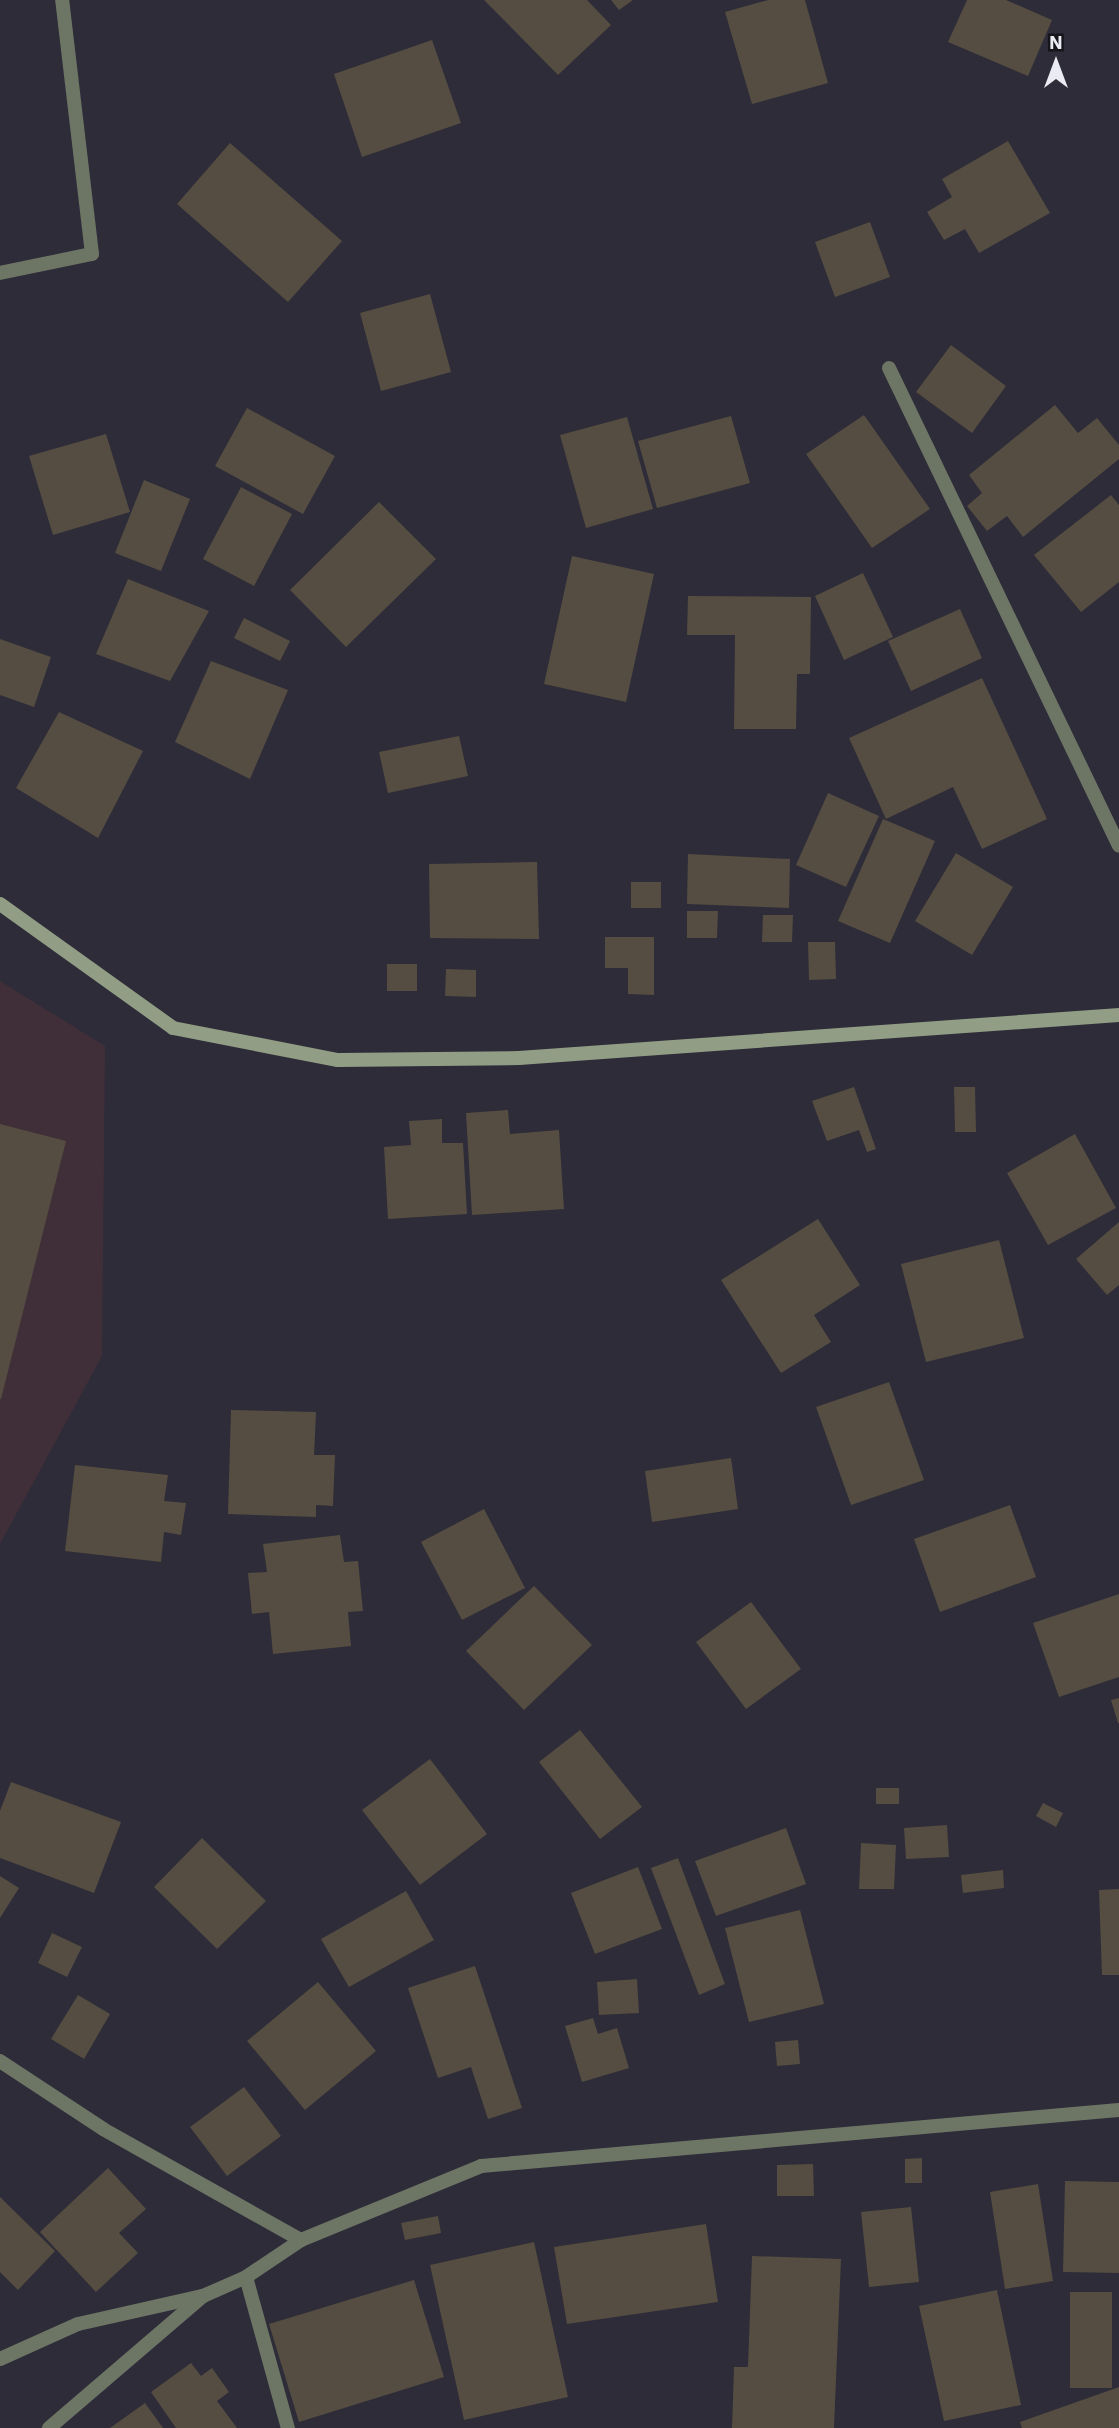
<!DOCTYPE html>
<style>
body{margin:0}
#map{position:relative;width:1119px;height:2428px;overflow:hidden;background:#2d2c38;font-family:"IBM Plex Sans",sans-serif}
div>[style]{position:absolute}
.education>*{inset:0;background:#402f39}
.building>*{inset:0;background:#554d41}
.street>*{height:14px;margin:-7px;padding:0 7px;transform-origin:7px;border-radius:7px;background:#6d7565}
.secondary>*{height:14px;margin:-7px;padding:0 7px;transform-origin:7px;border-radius:7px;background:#919d84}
span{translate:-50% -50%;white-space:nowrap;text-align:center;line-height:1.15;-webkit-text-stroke:5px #15151a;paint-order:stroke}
.north{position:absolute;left:1021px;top:28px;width:70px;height:70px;-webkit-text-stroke:5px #15151a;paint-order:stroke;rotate:0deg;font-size:19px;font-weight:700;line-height:28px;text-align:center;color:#ebebf3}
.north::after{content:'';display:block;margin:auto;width:24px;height:32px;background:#ebebf3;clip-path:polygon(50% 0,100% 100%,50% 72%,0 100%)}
</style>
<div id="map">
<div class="education">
<div style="clip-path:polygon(0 981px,105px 1046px,102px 1356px,0 1544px)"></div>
</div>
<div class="building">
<div style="clip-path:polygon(484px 0,587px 0,611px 25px,558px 75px)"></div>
<div style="clip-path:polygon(611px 0,633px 0,619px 10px)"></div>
<div style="clip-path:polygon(768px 0,805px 0,828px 83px,752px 104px,725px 12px)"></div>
<div style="clip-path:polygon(967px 0,1006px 0,1052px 20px,1028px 76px,948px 42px)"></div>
<div style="clip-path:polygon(432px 40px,461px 123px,362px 157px,334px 74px)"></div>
<div style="clip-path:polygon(1008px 141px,1050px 213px,979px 253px,965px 229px,944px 240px,927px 212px,952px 197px,942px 179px)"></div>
<div style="clip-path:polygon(230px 143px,342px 241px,288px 302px,177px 204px)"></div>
<div style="clip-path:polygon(870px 222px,890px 277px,835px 297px,815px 242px)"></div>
<div style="clip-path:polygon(430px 294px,451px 372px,381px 391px,360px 313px)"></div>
<div style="clip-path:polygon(951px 345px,1006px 386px,972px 433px,916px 392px)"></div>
<div style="clip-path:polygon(1055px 405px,1078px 433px,1097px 418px,1119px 445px,1119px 459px,1023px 537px,1007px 516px,987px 531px,967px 506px,982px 493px,969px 475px)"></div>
<div style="clip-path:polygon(247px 408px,335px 456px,303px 514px,215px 466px)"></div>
<div style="clip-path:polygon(864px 415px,930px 509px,872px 548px,806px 454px)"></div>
<div style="clip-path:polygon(731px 416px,750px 483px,657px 508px,638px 441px)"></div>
<div style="clip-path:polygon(627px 417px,653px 509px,586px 528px,560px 435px)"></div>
<div style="clip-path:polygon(106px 434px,130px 512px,53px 535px,29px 456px)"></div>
<div style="clip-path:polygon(144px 480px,190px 499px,161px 571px,115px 553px)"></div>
<div style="clip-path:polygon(241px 487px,292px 514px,254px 586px,203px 559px)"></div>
<div style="clip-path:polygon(1111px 495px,1119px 505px,1119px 582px,1081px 612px,1034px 555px)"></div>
<div style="clip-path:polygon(379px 502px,436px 559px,346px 647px,290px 590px)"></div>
<div style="clip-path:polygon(572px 556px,654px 574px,626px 702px,544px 684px)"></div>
<div style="clip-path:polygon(863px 573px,893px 637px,844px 660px,815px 596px)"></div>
<div style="clip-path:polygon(128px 579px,209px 611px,170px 681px,96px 654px)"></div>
<div style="clip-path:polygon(688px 596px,811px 597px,810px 674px,797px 674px,796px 729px,734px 729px,735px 635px,687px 635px)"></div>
<div style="clip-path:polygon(960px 609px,982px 658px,911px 691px,888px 641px)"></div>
<div style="clip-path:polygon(244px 618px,290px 641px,280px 661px,234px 638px)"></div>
<div style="clip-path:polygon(0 639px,51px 657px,34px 707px,0 695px)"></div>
<div style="clip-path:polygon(211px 661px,288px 690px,250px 779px,175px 742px)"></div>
<div style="clip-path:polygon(982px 678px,1047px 819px,982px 849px,953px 787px,886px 819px,849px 738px)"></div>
<div style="clip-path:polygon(59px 712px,143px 751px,98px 838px,16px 788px)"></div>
<div style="clip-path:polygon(459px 736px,468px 776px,388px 793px,379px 752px)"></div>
<div style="clip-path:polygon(828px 793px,879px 816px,846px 887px,796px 865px)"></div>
<div style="clip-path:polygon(883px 819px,935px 841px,890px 943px,838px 921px)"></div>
<div style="clip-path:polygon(956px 853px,1013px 887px,972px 955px,915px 921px)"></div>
<div style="clip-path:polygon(688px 854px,790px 859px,789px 908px,687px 904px)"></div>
<div style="clip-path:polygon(537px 862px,539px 939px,430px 938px,429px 864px)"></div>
<div style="clip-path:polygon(631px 882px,661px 882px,661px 908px,631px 908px)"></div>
<div style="clip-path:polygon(687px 911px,718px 911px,717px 938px,687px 938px)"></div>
<div style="clip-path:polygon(763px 915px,793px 915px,792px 942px,762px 942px)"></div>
<div style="clip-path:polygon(605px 937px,654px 937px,654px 995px,628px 994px,628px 968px,605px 968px)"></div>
<div style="clip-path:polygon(808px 942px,835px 942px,836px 979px,809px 980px)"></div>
<div style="clip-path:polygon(387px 964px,417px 964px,417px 991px,387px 991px)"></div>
<div style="clip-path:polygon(446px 969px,476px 970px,476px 997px,445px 996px)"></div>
<div style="clip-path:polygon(854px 1087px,876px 1149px,867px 1152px,859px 1130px,827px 1141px,812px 1101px)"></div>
<div style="clip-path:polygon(954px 1087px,975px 1087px,976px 1132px,955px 1132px)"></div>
<div style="clip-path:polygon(508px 1110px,510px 1134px,559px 1130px,564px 1209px,472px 1215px,466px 1113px)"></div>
<div style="clip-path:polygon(442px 1119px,442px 1143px,463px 1143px,467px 1214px,388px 1219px,384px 1147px,411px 1145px,409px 1121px)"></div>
<div style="clip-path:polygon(0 1124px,66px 1141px,1px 1399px,0 1399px)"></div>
<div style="clip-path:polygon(1075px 1134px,1116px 1208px,1048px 1245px,1007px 1173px)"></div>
<div style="clip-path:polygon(818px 1219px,860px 1285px,814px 1315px,831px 1342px,781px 1373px,721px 1280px)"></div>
<div style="clip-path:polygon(1119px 1222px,1119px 1285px,1107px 1295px,1076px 1259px)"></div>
<div style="clip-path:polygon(999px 1240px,1024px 1338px,926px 1362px,901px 1264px)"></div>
<div style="clip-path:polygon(889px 1382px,924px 1480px,851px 1505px,816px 1407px)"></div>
<div style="clip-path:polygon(231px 1410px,316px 1412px,314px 1455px,335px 1455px,333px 1506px,316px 1505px,316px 1517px,228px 1514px)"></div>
<div style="clip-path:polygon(731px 1458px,738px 1509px,652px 1522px,645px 1471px)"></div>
<div style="clip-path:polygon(75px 1465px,168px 1475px,164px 1501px,186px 1503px,181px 1535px,164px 1532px,161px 1562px,65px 1551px)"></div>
<div style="clip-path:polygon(1010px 1505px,1036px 1577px,940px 1612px,914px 1539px)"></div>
<div style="clip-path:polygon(484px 1509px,525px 1588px,462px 1620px,421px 1542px)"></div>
<div style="clip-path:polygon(340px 1535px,344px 1562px,358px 1561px,363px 1611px,348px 1612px,351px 1646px,273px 1654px,269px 1612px,252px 1614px,248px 1573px,267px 1572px,263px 1544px)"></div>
<div style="clip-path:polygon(534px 1586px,592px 1645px,524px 1710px,466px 1651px)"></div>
<div style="clip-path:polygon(1119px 1594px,1119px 1677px,1059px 1697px,1033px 1623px)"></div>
<div style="clip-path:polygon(751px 1602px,801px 1669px,746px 1709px,696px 1642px)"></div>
<div style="clip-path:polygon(1119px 1698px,1119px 1723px,1118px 1723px,1111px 1700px)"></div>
<div style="clip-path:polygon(580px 1730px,642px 1807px,600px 1839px,539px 1762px)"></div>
<div style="clip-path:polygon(430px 1759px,487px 1834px,420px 1885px,362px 1810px)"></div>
<div style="clip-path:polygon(11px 1782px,121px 1822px,94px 1893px,0 1858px,0 1811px)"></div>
<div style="clip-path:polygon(876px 1788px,899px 1788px,899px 1804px,876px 1804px)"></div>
<div style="clip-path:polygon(1043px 1803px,1063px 1813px,1056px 1827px,1036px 1816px)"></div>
<div style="clip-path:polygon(947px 1825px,949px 1857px,906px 1859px,904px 1828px)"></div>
<div style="clip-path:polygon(786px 1828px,806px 1884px,716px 1916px,695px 1861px)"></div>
<div style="clip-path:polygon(202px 1838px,266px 1901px,217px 1949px,154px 1887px)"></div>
<div style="clip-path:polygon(861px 1843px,896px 1845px,894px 1889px,859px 1889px)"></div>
<div style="clip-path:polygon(678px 1858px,725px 1984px,699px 1995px,651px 1868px)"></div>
<div style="clip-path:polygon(638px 1867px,662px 1929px,595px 1954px,571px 1893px)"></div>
<div style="clip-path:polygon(1003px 1870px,1004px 1888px,963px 1893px,961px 1875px)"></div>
<div style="clip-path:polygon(0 1876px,19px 1888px,0 1918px)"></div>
<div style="clip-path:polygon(1119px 1889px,1119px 1975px,1102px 1975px,1099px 1890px)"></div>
<div style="clip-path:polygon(406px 1891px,434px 1940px,349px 1987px,321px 1939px)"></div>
<div style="clip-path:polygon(800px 1910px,824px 2004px,749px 2022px,725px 1928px)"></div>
<div style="clip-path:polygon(52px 1933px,82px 1947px,67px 1977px,38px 1963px)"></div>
<div style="clip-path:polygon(475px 1966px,522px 2108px,488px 2119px,471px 2067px,438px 2078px,408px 1988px)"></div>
<div style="clip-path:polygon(637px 1979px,639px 2013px,599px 2015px,597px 1982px)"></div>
<div style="clip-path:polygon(318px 1982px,376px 2051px,305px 2110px,247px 2041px)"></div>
<div style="clip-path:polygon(78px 1995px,110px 2014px,84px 2059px,51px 2039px)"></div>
<div style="clip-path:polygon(593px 2018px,598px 2034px,617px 2028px,629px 2068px,582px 2082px,565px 2026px)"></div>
<div style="clip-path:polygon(798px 2040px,800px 2064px,777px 2066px,775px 2042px)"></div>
<div style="clip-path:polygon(244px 2087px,281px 2136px,227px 2176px,190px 2127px)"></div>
<div style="clip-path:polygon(922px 2158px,922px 2183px,905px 2183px,905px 2159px)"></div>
<div style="clip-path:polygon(813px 2164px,814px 2196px,777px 2196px,777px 2165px)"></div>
<div style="clip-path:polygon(108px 2168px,146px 2209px,119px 2233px,138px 2253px,96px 2292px,40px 2232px)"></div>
<div style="clip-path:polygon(1065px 2181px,1119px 2182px,1119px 2273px,1063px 2272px)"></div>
<div style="clip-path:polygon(1038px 2184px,1053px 2281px,1005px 2289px,990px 2192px)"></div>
<div style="clip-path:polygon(0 2197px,55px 2251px,18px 2290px,0 2272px)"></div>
<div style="clip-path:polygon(911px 2207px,919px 2282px,869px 2287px,861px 2212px)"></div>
<div style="clip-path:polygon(438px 2216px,441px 2233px,405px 2240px,401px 2223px)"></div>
<div style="clip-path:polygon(706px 2224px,718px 2302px,567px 2324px,554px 2247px)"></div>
<div style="clip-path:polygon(534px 2242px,568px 2397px,464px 2420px,430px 2265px)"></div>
<div style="clip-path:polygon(752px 2256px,841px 2259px,834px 2428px,732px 2428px,734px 2367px,748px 2367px)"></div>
<div style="clip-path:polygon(414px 2280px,444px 2377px,299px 2422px,269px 2324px)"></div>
<div style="clip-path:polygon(997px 2290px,1021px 2405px,944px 2421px,919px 2306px)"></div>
<div style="clip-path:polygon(1070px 2292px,1112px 2292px,1112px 2388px,1070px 2388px)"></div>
<div style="clip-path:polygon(191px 2363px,201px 2376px,212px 2368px,229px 2392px,217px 2401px,237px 2428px,176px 2428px,151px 2392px)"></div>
<div style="clip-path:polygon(1119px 2387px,1119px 2428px,1022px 2428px,1020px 2422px)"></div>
<div style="clip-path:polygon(145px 2403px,163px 2428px,110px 2428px)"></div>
</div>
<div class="street">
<div style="left:0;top:273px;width:94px;rotate:-11.7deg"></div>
<div style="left:92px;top:254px;width:256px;rotate:-96.7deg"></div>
<div style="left:889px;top:368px;width:530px;rotate:64.3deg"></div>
<div style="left:0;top:2061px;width:123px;rotate:33.4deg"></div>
<div style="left:103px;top:2129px;width:227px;rotate:29.3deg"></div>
<div style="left:246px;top:2277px;width:157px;rotate:74.5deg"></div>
<div style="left:0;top:2359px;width:85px;rotate:-24.2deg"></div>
<div style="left:78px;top:2324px;width:127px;rotate:-12.7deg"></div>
<div style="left:49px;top:2428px;width:203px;rotate:-40.6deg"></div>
<div style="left:203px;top:2296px;width:47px;rotate:-23.8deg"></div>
<div style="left:246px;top:2277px;width:66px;rotate:-33.9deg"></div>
<div style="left:301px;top:2240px;width:195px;rotate:-22.3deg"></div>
<div style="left:481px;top:2166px;width:640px;rotate:-5.02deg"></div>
</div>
<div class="secondary">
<div style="left:0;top:904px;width:213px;rotate:35.6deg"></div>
<div style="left:173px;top:1028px;width:168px;rotate:11deg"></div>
<div style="left:338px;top:1060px;width:181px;rotate:-0.6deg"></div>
<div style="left:519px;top:1058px;width:602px;rotate:-4.1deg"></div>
</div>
<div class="north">N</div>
</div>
